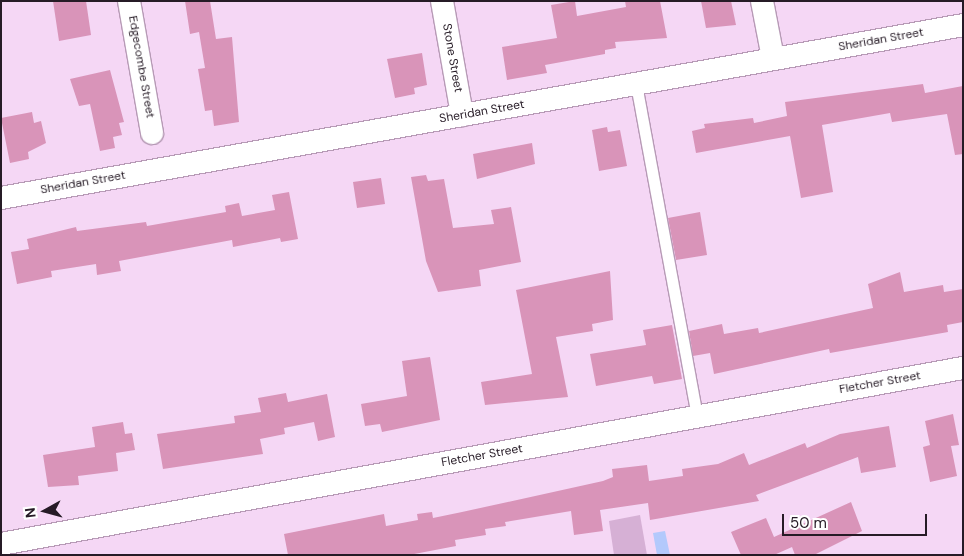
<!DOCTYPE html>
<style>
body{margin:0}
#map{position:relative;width:964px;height:556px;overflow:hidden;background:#f5d7f5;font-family:"DM Sans",sans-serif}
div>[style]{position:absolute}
.green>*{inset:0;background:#d6b0d5}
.water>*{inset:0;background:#b3c9fc}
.building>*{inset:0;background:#d994b9}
.roads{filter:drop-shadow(1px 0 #b79ab6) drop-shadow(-1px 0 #b79ab6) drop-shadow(0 1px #b79ab6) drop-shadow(0 -1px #b79ab6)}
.lane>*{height:11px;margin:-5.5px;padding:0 5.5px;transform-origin:5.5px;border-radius:5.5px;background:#fff}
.street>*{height:22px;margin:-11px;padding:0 11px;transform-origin:11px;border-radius:11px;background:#fff}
span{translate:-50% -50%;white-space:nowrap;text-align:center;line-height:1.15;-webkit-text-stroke:4px #fff;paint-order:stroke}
.street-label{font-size:12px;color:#261b26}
.frame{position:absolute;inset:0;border:2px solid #261b26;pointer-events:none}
.north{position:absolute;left:20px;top:486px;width:50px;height:50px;-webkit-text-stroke:4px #fff;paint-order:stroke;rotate:263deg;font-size:14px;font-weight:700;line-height:20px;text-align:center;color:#261b26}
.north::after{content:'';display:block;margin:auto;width:18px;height:22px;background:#261b26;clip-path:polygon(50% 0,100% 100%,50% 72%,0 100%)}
.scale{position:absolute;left:782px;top:514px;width:145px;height:22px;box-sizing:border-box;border:2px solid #261b26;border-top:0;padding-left:6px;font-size:15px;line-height:18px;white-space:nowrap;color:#261b26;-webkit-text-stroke:4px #fff;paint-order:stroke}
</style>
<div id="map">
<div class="green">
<div style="clip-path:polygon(640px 515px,647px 555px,614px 555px,609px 521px)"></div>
</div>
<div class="water">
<div style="clip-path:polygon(665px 531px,670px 555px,657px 555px,653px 533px)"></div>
</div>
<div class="building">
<div style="clip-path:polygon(53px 1px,86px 1px,91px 35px,59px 41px)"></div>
<div style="clip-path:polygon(185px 1px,210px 1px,216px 39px,232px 37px,239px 122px,214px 126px,212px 110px,205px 111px,198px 69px,205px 68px,199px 32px,190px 34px)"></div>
<div style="clip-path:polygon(575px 1px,577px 16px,626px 7px,625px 1px,660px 1px,667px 38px,615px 42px,616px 48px,605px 50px,605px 54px,545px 65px,547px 73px,507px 80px,502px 47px,557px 38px,551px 5px)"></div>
<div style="clip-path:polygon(701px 1px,731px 1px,736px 25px,706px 28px)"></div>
<div style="clip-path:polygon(422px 53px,427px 85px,414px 88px,415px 94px,395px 98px,387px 59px)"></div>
<div style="clip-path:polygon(110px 70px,124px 122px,119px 123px,122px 135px,113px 137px,115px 148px,100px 151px,90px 104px,79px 106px,70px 79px)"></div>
<div style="clip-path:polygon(923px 84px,925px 93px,963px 86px,963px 154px,955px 155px,947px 114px,892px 122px,890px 113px,822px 125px,833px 192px,801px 198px,790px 136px,696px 153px,692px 131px,705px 128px,704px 124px,753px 118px,754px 123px,787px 116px,785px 102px)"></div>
<div style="clip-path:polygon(32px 112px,34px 123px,41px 121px,46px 143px,28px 152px,29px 159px,10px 163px,1px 118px)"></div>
<div style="clip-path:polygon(607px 127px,608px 132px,620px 130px,627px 166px,599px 171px,592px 130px)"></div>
<div style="clip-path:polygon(532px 143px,535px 164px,477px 179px,473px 154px)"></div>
<div style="clip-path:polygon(426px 175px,428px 181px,444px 179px,453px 228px,494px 224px,491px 210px,511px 207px,521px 262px,479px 270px,481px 286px,438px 292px,426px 261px,411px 177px)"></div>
<div style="clip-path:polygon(381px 178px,385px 204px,357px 208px,353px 182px)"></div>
<div style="clip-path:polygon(289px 192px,298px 239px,281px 242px,280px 238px,233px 247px,232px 240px,119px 261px,121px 271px,97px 275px,96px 264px,51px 271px,52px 277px,17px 284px,11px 252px,29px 249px,27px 239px,76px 227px,77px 231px,146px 222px,147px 226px,226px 212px,225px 206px,239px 203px,242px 216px,275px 210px,272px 195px)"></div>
<div style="clip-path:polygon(700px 212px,707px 255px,676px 260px,668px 218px)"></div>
<div style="clip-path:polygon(610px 271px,613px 320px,592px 324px,593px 331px,556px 337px,568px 397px,485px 405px,481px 382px,532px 374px,516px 290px)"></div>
<div style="clip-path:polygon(900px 272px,904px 292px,943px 285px,944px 292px,963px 289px,963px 322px,947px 325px,948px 332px,830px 353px,829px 349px,714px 374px,710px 353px,693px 356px,689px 331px,722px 324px,724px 334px,758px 328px,759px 333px,873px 308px,868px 284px)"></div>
<div style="clip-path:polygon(672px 325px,682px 379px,654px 384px,652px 376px,596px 386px,590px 354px,646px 345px,643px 330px)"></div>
<div style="clip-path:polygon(430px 357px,440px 420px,382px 432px,380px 424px,365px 426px,361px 404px,407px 396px,402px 361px)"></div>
<div style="clip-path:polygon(286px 393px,288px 402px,327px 394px,335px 437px,318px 441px,314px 422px,284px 428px,285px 434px,260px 439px,263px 454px,163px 469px,157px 434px,235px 423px,234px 416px,261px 412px,258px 398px)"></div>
<div style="clip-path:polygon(953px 414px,959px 445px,951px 446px,957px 476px,930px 482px,923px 447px,930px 445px,925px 421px)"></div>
<div style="clip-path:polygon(123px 422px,125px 434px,132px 433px,135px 450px,116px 453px,118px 471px,78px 476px,79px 485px,48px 487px,43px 455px,95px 447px,92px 427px)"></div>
<div style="clip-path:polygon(889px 426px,896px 467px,861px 473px,858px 457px,756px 495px,759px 501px,650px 520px,648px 503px,600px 510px,603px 531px,574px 535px,571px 511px,505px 522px,506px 526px,485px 529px,486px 535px,455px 540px,456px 546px,409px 555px,288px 555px,284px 534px,384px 514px,386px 526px,418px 520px,417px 514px,432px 512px,433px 518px,462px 512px,603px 481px,613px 477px,612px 469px,647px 465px,649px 481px,683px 476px,682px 469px,718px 464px,744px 453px,749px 465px,805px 443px,807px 448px,840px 434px)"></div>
<div style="clip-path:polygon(851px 502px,862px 531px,814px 555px,795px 555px,792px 547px,774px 555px,741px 555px,731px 532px,766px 518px,774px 537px)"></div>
</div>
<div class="roads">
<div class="lane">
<div style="left:636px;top:84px;width:339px;rotate:79.6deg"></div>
</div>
<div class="street">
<div style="left:129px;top:1px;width:134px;rotate:80.1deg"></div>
<div style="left:442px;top:1px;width:116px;rotate:80deg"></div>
<div style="left:762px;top:1px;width:58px;rotate:79.1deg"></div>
<div style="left:1px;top:198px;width:977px;rotate:-10.19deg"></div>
<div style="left:1px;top:544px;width:978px;rotate:-10.37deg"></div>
</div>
</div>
<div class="street-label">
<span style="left:881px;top:40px;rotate:-10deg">Sheridan Street</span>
<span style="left:452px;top:58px;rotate:80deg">Stone Street</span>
<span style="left:141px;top:67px;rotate:80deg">Edgecombe Street</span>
<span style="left:482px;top:112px;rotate:-10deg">Sheridan Street</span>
<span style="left:83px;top:183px;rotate:-10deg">Sheridan Street</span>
<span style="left:880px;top:383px;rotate:-10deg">Fletcher Street</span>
<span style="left:482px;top:456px;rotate:-10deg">Fletcher Street</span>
</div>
<div class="frame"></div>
<div class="north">N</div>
<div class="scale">50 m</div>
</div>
